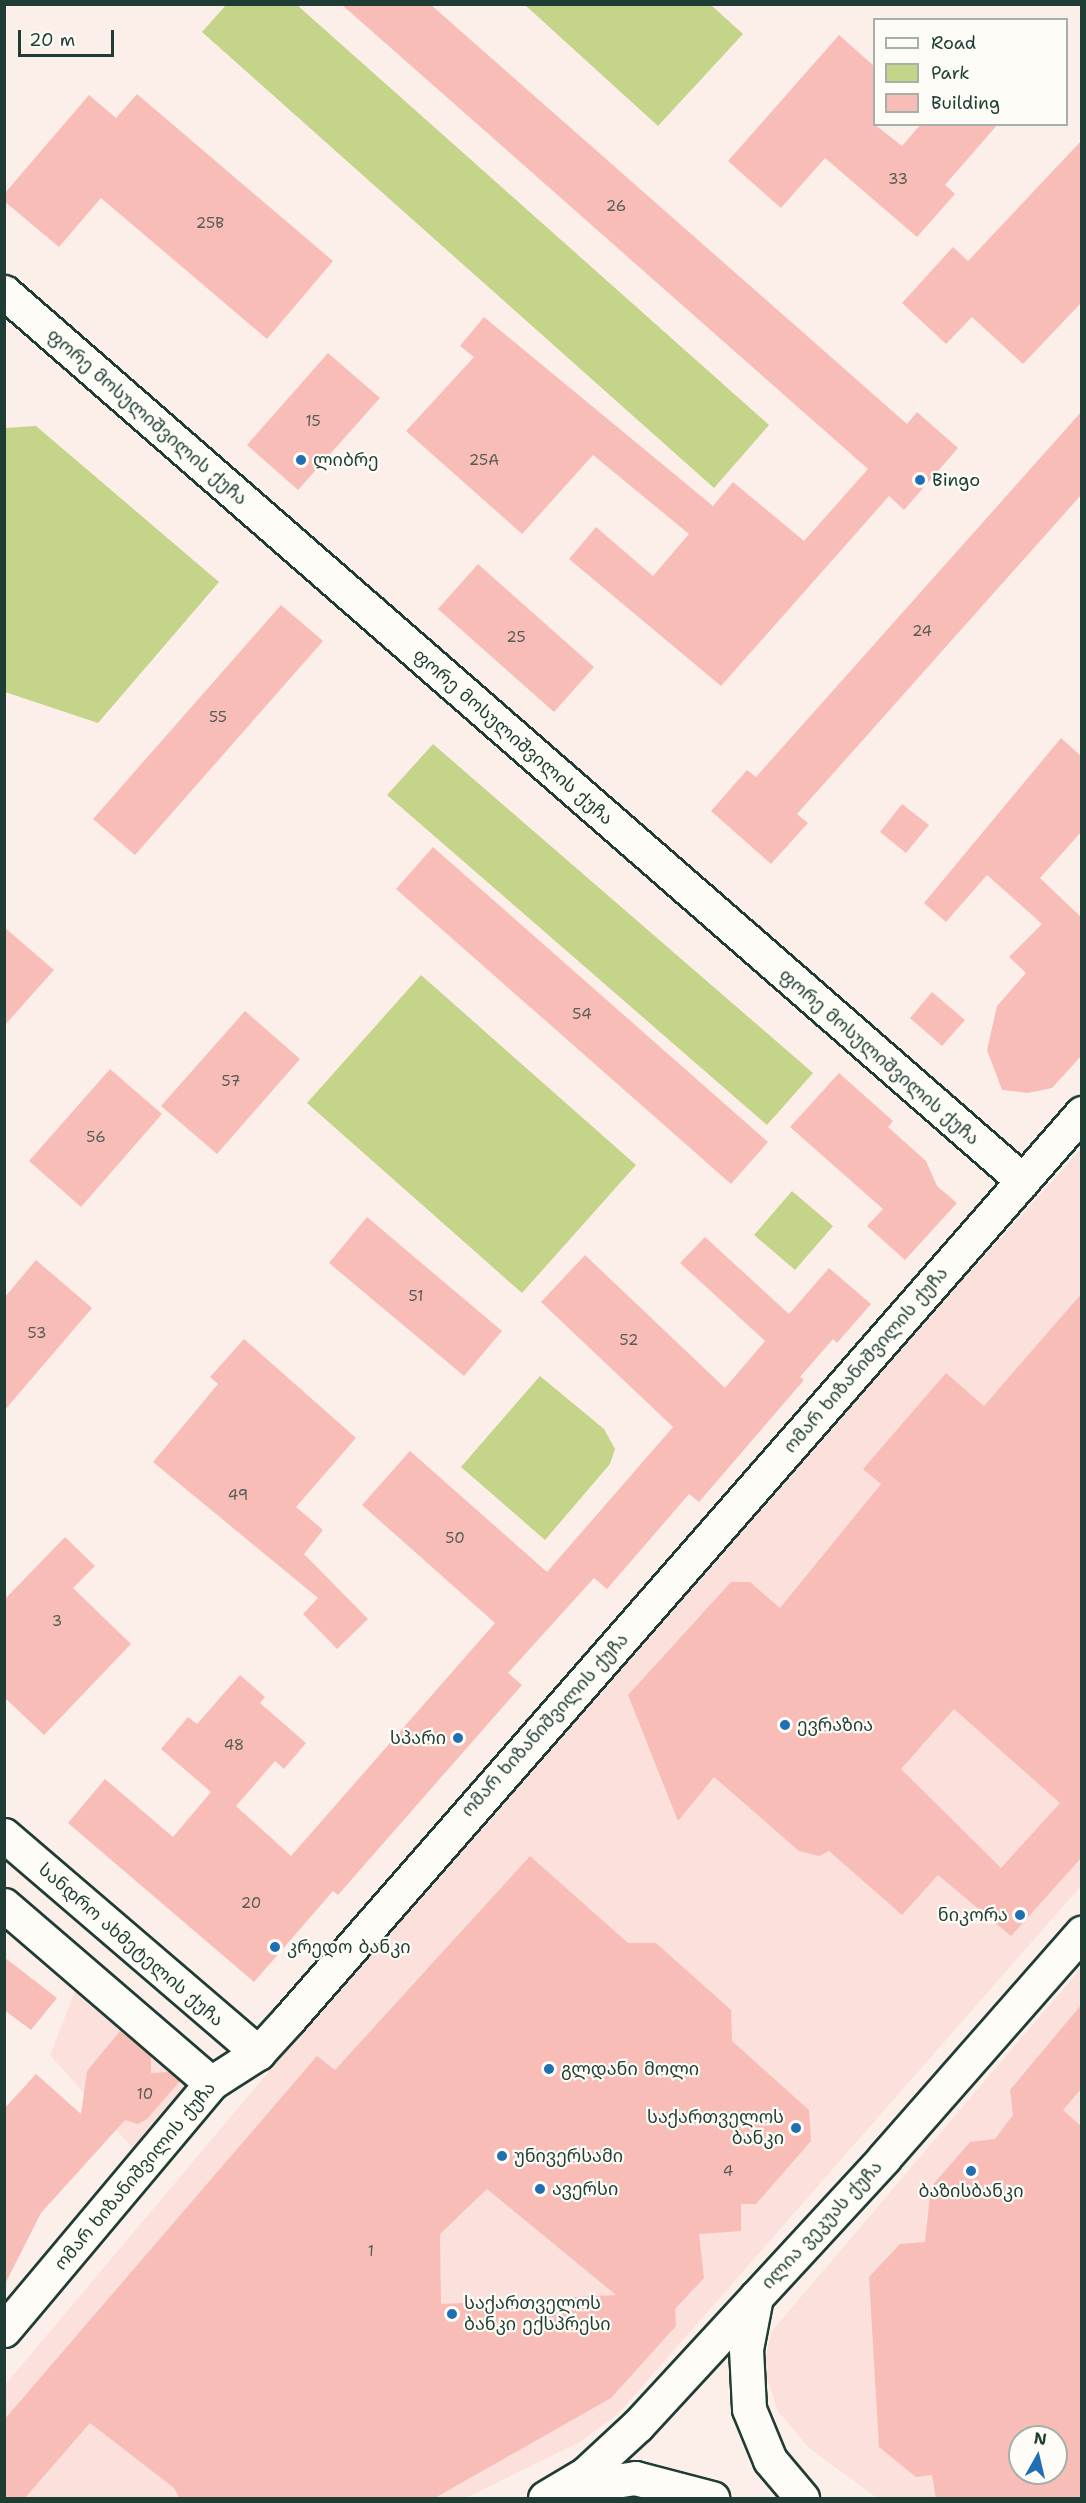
<!DOCTYPE html>
<meta charset="utf-8">
<style>
body{margin:0}
#map{position:relative;width:1086px;height:2503px;overflow:hidden;background:#fcefea;font-family:"Shantell Sans","Noto Sans Georgian",sans-serif}
div>[style]{position:absolute}
.built>*{inset:0;background:#fbe0db}
.green>*{inset:0;background:#c4d488}
.building>*{inset:0;background:#f9bdb7}
.roads{filter:drop-shadow(2px 0 #1f3d34) drop-shadow(-2px 0 #1f3d34) drop-shadow(0 2px #1f3d34) drop-shadow(0 -2px #1f3d34)}
.minor>*{height:33px;margin:-16.5px;padding:0 16.5px;transform-origin:16.5px;border-radius:16.5px;background:#fdfcf7}
.major>*{height:33px;margin:-16.5px;padding:0 16.5px;transform-origin:16.5px;border-radius:16.5px;background:#fdfcf7}
.dots>*{width:16px;height:16px;translate:-50% -50%;box-sizing:border-box;border:3px solid #fdfcf7;border-radius:50%}
span{translate:-50% -50%;white-space:nowrap;text-align:center;line-height:1.15;-webkit-text-stroke:4.5px #fdfcf7;paint-order:stroke}
.number-label{font-size:15px;color:#565d55}
.number-label span{-webkit-text-stroke-width:0}
.street-label{font-size:18px;color:#1f3d34}
.poi-label{font-size:18px;color:#1f3d34}
.left{translate:0 -50%;text-align:left}
.right{translate:-100% -50%;text-align:right}
.frame{position:absolute;inset:0;border:6px solid #1f3d34;pointer-events:none}
.legend{position:absolute;left:873px;top:18px;width:195px;height:108px;box-sizing:border-box;background:#fdfcf7;border:2px solid #a4b0a9;margin:0;padding:8px 10px;list-style:none;font-size:18px;color:#1f3d34}
.legend li{display:flex;align-items:center;gap:12px;height:30px}
.legend b{width:30px;border:2px solid #a4b0a9}
.north{position:absolute;left:1008px;top:2425px;width:60px;height:60px;box-sizing:border-box;background:#fdfcf7;border:2px solid #a4b0a9;border-radius:50%;rotate:8deg;font-size:16px;font-weight:700;line-height:24px;text-align:center;color:#1f3d34}
.north::after{content:'';display:block;margin:auto;width:21px;height:27px;background:#1f6fb2;clip-path:polygon(50% 0,100% 100%,50% 72%,0 100%)}
.scale{position:absolute;left:18px;top:30px;width:96px;height:27px;box-sizing:border-box;border:3px solid #1f3d34;border-top:0;padding-left:8px;font-size:18px;line-height:21px;white-space:nowrap;color:#1f3d34;-webkit-text-stroke:4px #fdfcf7;paint-order:stroke}
</style>
<div id="map">
<div class="built">
<div style="clip-path:polygon(1081px 1149px,1081px 1886px,617px 2415px,580px 2442px,466px 2498px,5px 2498px,5px 2385px,563px 1722px)"></div>
<div style="clip-path:polygon(evenodd,1081px 1968px,1081px 2498px,877px 2498px,809px 2448px,778px 2411px,764px 2370px,771px 2332px,1081px 1968px,1020px 2437px,1056px 2437px,1056px 2473px,1020px 2473px,1020px 2437px)"></div>
<div style="clip-path:polygon(78px 1984px,197px 2084px,136px 2152px,50px 2055px)"></div>
</div>
<div class="green">
<div style="clip-path:polygon(226px 5px,297px 5px,769px 425px,714px 488px,202px 32px)"></div>
<div style="clip-path:polygon(525px 5px,711px 5px,743px 34px,658px 126px)"></div>
<div style="clip-path:polygon(36px 426px,219px 582px,98px 723px,5px 692px,5px 428px)"></div>
<div style="clip-path:polygon(433px 744px,813px 1073px,767px 1125px,387px 795px)"></div>
<div style="clip-path:polygon(421px 975px,636px 1165px,522px 1293px,307px 1103px)"></div>
<div style="clip-path:polygon(792px 1191px,833px 1226px,795px 1270px,754px 1235px)"></div>
<div style="clip-path:polygon(540px 1376px,604px 1429px,615px 1449px,610px 1464px,545px 1540px,461px 1467px)"></div>
</div>
<div class="building">
<div style="clip-path:polygon(341px 4px,430px 4px,907px 424px,917px 412px,958px 448px,904px 510px,889px 496px,721px 686px,569px 559px,596px 527px,653px 576px,689px 534px,593px 455px,522px 534px,406px 431px,474px 357px,460px 346px,484px 317px,713px 506px,733px 482px,804px 541px,868px 469px)"></div>
<div style="clip-path:polygon(839px 35px,874px 66px,874px 124px,902px 146px,921px 124px,998px 124px,945px 185px,955px 194px,917px 237px,825px 158px,781px 208px,728px 161px)"></div>
<div style="clip-path:polygon(137px 94px,333px 261px,267px 339px,101px 198px,59px 247px,4px 201px,4px 194px,89px 95px,116px 118px)"></div>
<div style="clip-path:polygon(1082px 140px,1082px 302px,1023px 364px,972px 317px,946px 344px,902px 303px,953px 247px,968px 261px)"></div>
<div style="clip-path:polygon(328px 353px,380px 398px,298px 490px,247px 445px)"></div>
<div style="clip-path:polygon(1082px 411px,1082px 494px,797px 814px,808px 823px,771px 864px,711px 811px,747px 770px,756px 777px)"></div>
<div style="clip-path:polygon(478px 564px,594px 667px,554px 712px,438px 609px)"></div>
<div style="clip-path:polygon(281px 605px,323px 641px,135px 855px,93px 819px)"></div>
<div style="clip-path:polygon(1061px 738px,1082px 757px,1082px 831px,1040px 878px,1082px 918px,1082px 1055px,1052px 1088px,1028px 1093px,1002px 1090px,987px 1050px,997px 1006px,1026px 973px,1009px 957px,1042px 924px,987px 875px,946px 922px,924px 903px)"></div>
<div style="clip-path:polygon(902px 804px,929px 825px,906px 853px,880px 832px)"></div>
<div style="clip-path:polygon(433px 847px,768px 1142px,731px 1184px,396px 889px)"></div>
<div style="clip-path:polygon(4px 927px,54px 970px,4px 1026px)"></div>
<div style="clip-path:polygon(932px 992px,965px 1020px,942px 1046px,910px 1018px)"></div>
<div style="clip-path:polygon(245px 1011px,300px 1059px,217px 1154px,161px 1106px)"></div>
<div style="clip-path:polygon(110px 1069px,162px 1114px,81px 1207px,29px 1161px)"></div>
<div style="clip-path:polygon(839px 1073px,893px 1121px,888px 1127px,926px 1161px,937px 1186px,957px 1203px,905px 1260px,867px 1226px,883px 1209px,790px 1127px)"></div>
<div style="clip-path:polygon(367px 1217px,502px 1331px,464px 1376px,329px 1263px)"></div>
<div style="clip-path:polygon(705px 1237px,789px 1314px,829px 1268px,871px 1304px,837px 1343px,833px 1339px,800px 1377px,804px 1380px,699px 1502px,689px 1494px,607px 1589px,594px 1578px,508px 1673px,522px 1685px,338px 1895px,333px 1891px,254px 1982px,68px 1823px,105px 1779px,173px 1837px,211px 1792px,161px 1749px,188px 1717px,197px 1724px,240px 1675px,265px 1697px,260px 1703px,306px 1743px,284px 1769px,275px 1761px,236px 1806px,291px 1856px,495px 1623px,362px 1505px,410px 1451px,547px 1572px,673px 1427px,541px 1302px,585px 1255px,725px 1388px,765px 1341px,680px 1263px)"></div>
<div style="clip-path:polygon(36px 1260px,92px 1308px,4px 1411px,4px 1298px)"></div>
<div style="clip-path:polygon(evenodd,1082px 1293px,1082px 1857px,1011px 1936px,938px 1875px,902px 1915px,829px 1851px,819px 1856px,799px 1851px,714px 1777px,678px 1821px,628px 1695px,731px 1582px,750px 1582px,780px 1608px,881px 1484px,863px 1469px,946px 1373px,984px 1406px,1082px 1293px,954px 1709px,1060px 1803px,1001px 1868px,901px 1769px,954px 1709px)"></div>
<div style="clip-path:polygon(244px 1339px,356px 1438px,296px 1507px,323px 1530px,304px 1554px,368px 1619px,337px 1649px,303px 1614px,318px 1598px,153px 1462px,218px 1384px,210px 1377px)"></div>
<div style="clip-path:polygon(65px 1537px,95px 1566px,73px 1588px,131px 1644px,44px 1735px,4px 1697px,4px 1600px)"></div>
<div style="clip-path:polygon(evenodd,530px 1856px,628px 1943px,656px 1943px,731px 2010px,732px 2041px,809px 2110px,811px 2141px,756px 2204px,741px 2204px,741px 2231px,699px 2234px,704px 2278px,675px 2309px,676px 2326px,611px 2398px,433px 2499px,180px 2499px,174px 2488px,90px 2423px,24px 2499px,4px 2499px,4px 2420px,317px 2056px,335px 2070px,530px 1856px,487px 2189px,616px 2295px,441px 2304px,440px 2234px,487px 2189px)"></div>
<div style="clip-path:polygon(4px 1957px,57px 1998px,31px 2030px,4px 2010px)"></div>
<div style="clip-path:polygon(evenodd,1082px 2004px,1082px 2088px,1063px 2110px,1082px 2127px,1082px 2499px,936px 2499px,932px 2475px,916px 2477px,879px 2447px,869px 2277px,900px 2244px,925px 2242px,931px 2187px,970px 2142px,995px 2139px,1013px 2115px,1010px 2090px,1082px 2004px,1020px 2437px,1056px 2437px,1056px 2473px,1020px 2473px,1020px 2437px)"></div>
<div style="clip-path:polygon(120px 2031px,151px 2056px,151px 2073px,169px 2072px,180px 2081px,147px 2119px,138px 2124px,125px 2120px,41px 2213px,4px 2286px,4px 2109px,36px 2074px,81px 2114px,87px 2071px)"></div>
</div>
<div class="roads">
<div class="minor">
<div style="left:4px;top:292px;width:1352px;rotate:41.1deg"></div>
</div>
<div class="major">
<div style="left:4px;top:1835px;width:335px;rotate:40.6deg"></div>
<div style="left:4px;top:1905px;width:273px;rotate:40.7deg"></div>
<div style="left:756px;top:2297px;width:53px;rotate:100.9deg"></div>
<div style="left:746px;top:2349px;width:60px;rotate:87.1deg"></div>
<div style="left:749px;top:2409px;width:55px;rotate:67.6deg"></div>
<div style="left:770px;top:2460px;width:50px;rotate:49.9deg"></div>
<div style="left:4px;top:2330px;width:322px;rotate:-50deg"></div>
<div style="left:211px;top:2083px;width:56px;rotate:-32.6deg"></div>
<div style="left:258px;top:2053px;width:46px;rotate:-47.6deg"></div>
<div style="left:289px;top:2019px;width:1204px;rotate:-48.81deg"></div>
<div style="left:569px;top:2488px;width:67px;rotate:-8.6deg"></div>
<div style="left:635px;top:2478px;width:80px;rotate:14.6deg"></div>
<div style="left:545px;top:2498px;width:47px;rotate:-31deg"></div>
<div style="left:585px;top:2474px;width:72px;rotate:-42.8deg"></div>
<div style="left:638px;top:2425px;width:363px;rotate:-47.3deg"></div>
<div style="left:884px;top:2158px;width:300px;rotate:-48.7deg"></div>
</div>
</div>
<div class="dots">
<div style="left:301px;top:460px;background:#1f6fb2"></div>
<div style="left:920px;top:480px;background:#1f6fb2"></div>
<div style="left:785px;top:1725px;background:#1f6fb2"></div>
<div style="left:458px;top:1738px;background:#1f6fb2"></div>
<div style="left:1020px;top:1915px;background:#1f6fb2"></div>
<div style="left:275px;top:1947px;background:#1f6fb2"></div>
<div style="left:549px;top:2069px;background:#1f6fb2"></div>
<div style="left:796px;top:2128px;background:#1f6fb2"></div>
<div style="left:502px;top:2156px;background:#1f6fb2"></div>
<div style="left:971px;top:2171px;background:#1f6fb2"></div>
<div style="left:540px;top:2189px;background:#1f6fb2"></div>
<div style="left:452px;top:2314px;background:#1f6fb2"></div>
</div>
<div class="number-label">
<span style="left:898px;top:180px">33</span>
<span style="left:616px;top:207px">26</span>
<span style="left:210px;top:224px">25B</span>
<span style="left:313px;top:422px">15</span>
<span style="left:484px;top:461px">25A</span>
<span style="left:922px;top:632px">24</span>
<span style="left:516px;top:638px">25</span>
<span style="left:218px;top:718px">55</span>
<span style="left:582px;top:1015px">54</span>
<span style="left:231px;top:1082px">57</span>
<span style="left:96px;top:1138px">56</span>
<span style="left:416px;top:1297px">51</span>
<span style="left:37px;top:1334px">53</span>
<span style="left:629px;top:1341px">52</span>
<span style="left:238px;top:1496px">49</span>
<span style="left:455px;top:1539px">50</span>
<span style="left:57px;top:1622px">3</span>
<span style="left:234px;top:1746px">48</span>
<span style="left:251px;top:1904px">20</span>
<span style="left:145px;top:2095px">10</span>
<span style="left:728px;top:2172px">4</span>
<span style="left:371px;top:2252px">1</span>
</div>
<div class="street-label">
<span style="left:147px;top:417px;rotate:41deg">ფორე მოსულიშვილის ქუჩა</span>
<span style="left:513px;top:737px;rotate:41deg">ფორე მოსულიშვილის ქუჩა</span>
<span style="left:879px;top:1057px;rotate:41deg">ფორე მოსულიშვილის ქუჩა</span>
<span style="left:866px;top:1360px;rotate:-49deg">ომარ ხიზანიშვილის ქუჩა</span>
<span style="left:545px;top:1725px;rotate:-48deg">ომარ ხიზანიშვილის ქუჩა</span>
<span style="left:131px;top:1945px;rotate:41deg">სანდრო ახმეტელის ქუჩა</span>
<span style="left:135px;top:2176px;rotate:-50deg">ომარ ხიზანიშვილის ქუჩა</span>
<span style="left:822px;top:2225px;rotate:-47deg">ილია ვეკუას ქუჩა</span>
</div>
<div class="poi-label">
<span class="left" style="left:313px;top:460px">ლიბრე</span>
<span class="left" style="left:932px;top:480px">Bingo</span>
<span class="left" style="left:797px;top:1725px">ევრაზია</span>
<span class="right" style="left:446px;top:1738px">სპარი</span>
<span class="right" style="left:1008px;top:1915px">ნიკორა</span>
<span class="left" style="left:287px;top:1947px">კრედო ბანკი</span>
<span class="left" style="left:561px;top:2069px">გლდანი მოლი</span>
<span class="right" style="left:784px;top:2128px">საქართველოს<br>ბანკი</span>
<span class="left" style="left:514px;top:2156px">უნივერსამი</span>
<span class="left" style="left:552px;top:2189px">ავერსი</span>
<span style="left:971px;top:2191px">ბაზისბანკი</span>
<span class="left" style="left:464px;top:2314px">საქართველოს<br>ბანკი ექსპრესი</span>
</div>
<div class="frame"></div>
<ul class="legend">
<li><b style="height:8px;background:#fdfcf7"></b>Road</li>
<li><b style="height:16px;background:#c4d488"></b>Park</li>
<li><b style="height:16px;background:#f9bdb7"></b>Building</li>
</ul>
<div class="north">N</div>
<div class="scale">20 m</div>
</div>
